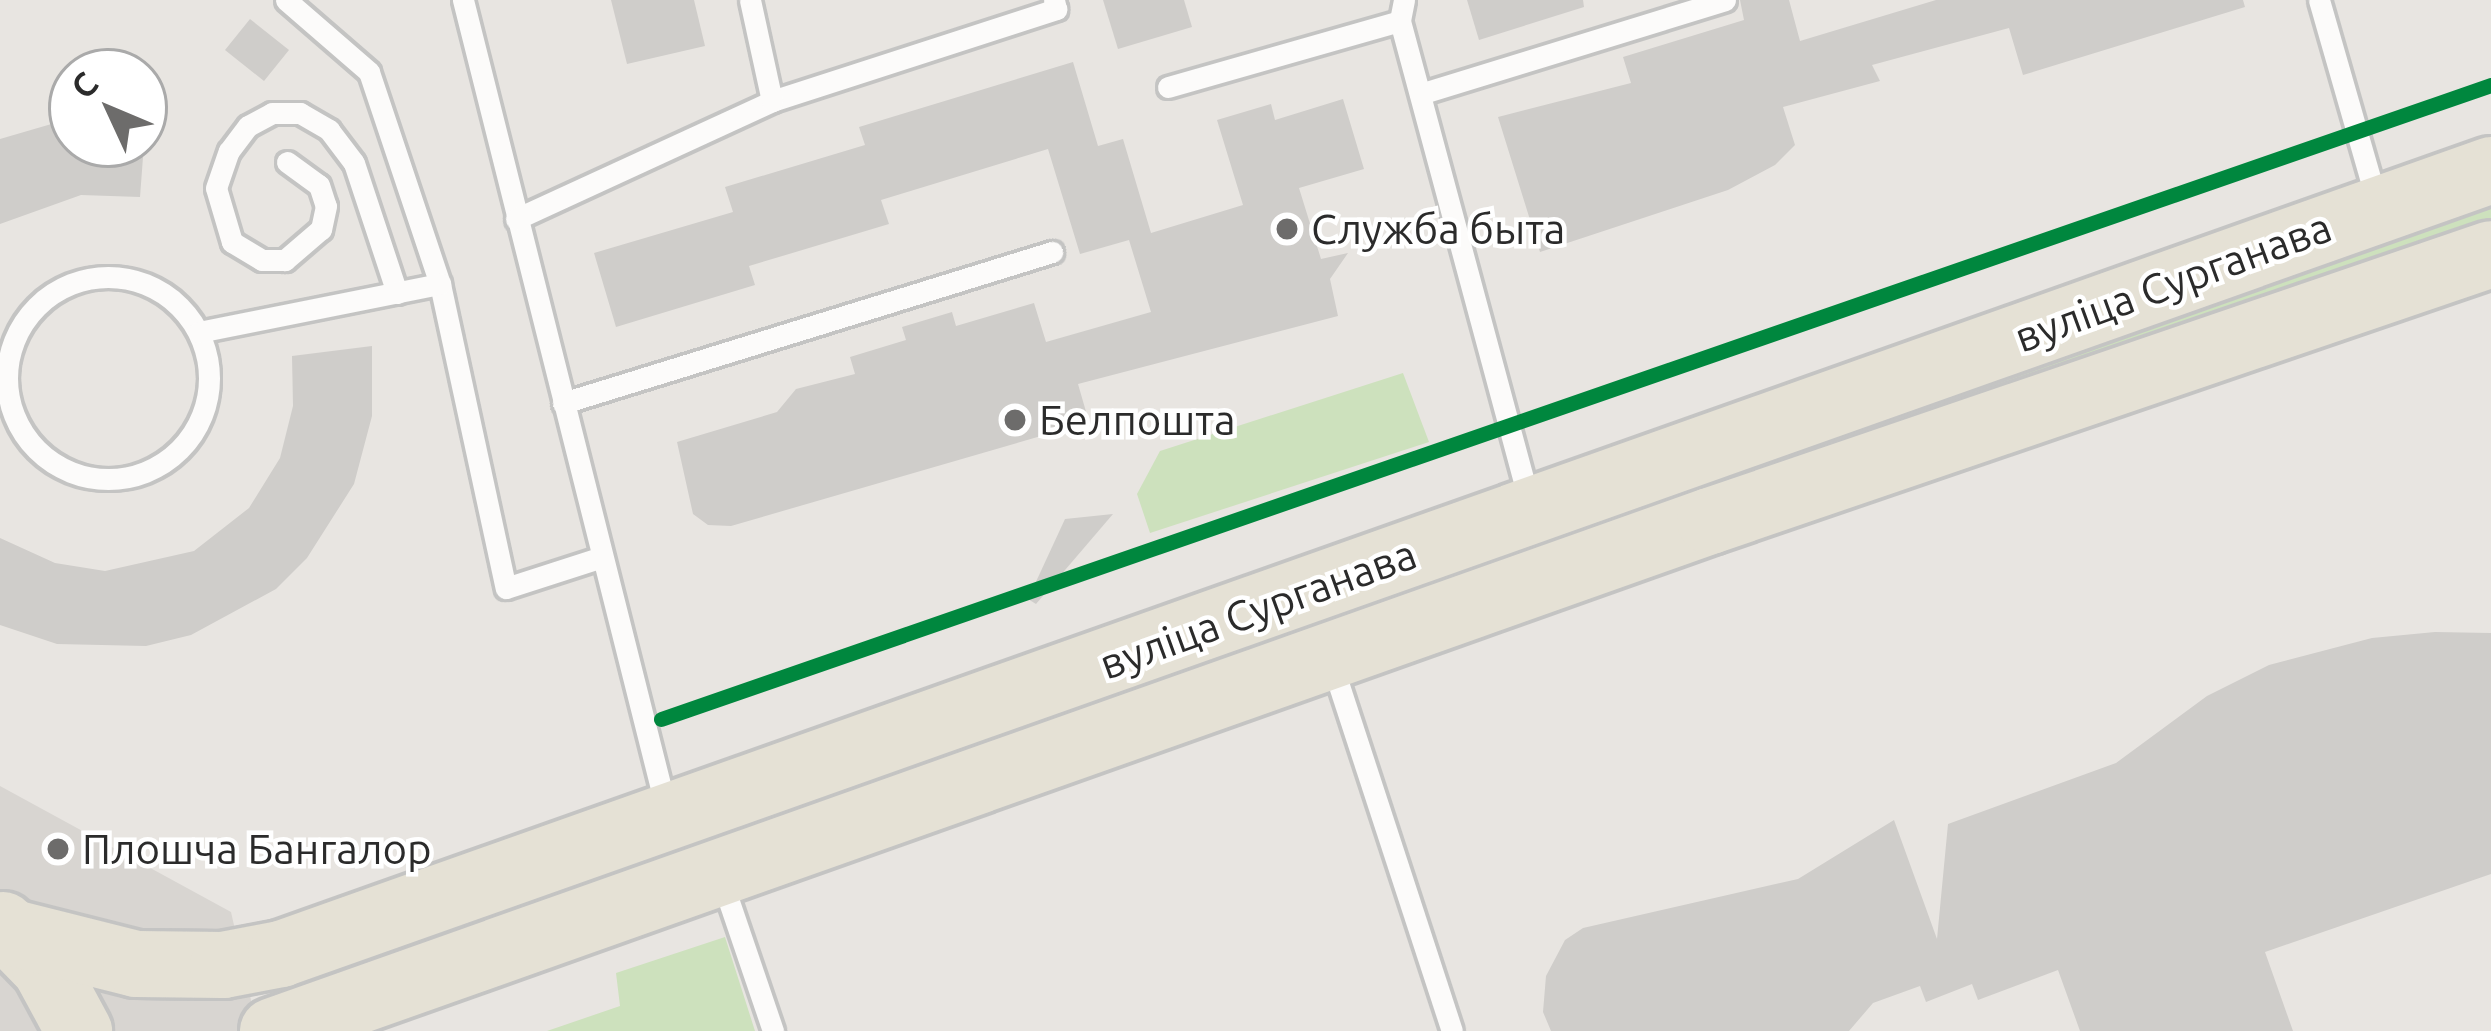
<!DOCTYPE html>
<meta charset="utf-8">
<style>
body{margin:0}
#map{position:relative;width:2491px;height:1031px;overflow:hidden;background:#e8e5e1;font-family:Ubuntu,sans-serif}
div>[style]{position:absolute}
.green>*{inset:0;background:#cde1bd}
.plaza>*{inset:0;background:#d8d5d1}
.building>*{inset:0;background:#cfcdca}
.roads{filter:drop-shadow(3px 0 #c4c4c3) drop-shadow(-3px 0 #c4c4c3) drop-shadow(0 3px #c4c4c3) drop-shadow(0 -3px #c4c4c3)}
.service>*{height:21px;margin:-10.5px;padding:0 10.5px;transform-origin:10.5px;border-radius:10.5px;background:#fcfbfa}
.service>.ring{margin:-10.5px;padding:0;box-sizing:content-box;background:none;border:21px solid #fcfbfa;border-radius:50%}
.primary>*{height:66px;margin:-33px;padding:0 33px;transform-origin:33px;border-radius:33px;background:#e5e1d5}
.cycleway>*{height:15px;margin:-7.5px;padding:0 7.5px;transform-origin:7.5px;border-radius:7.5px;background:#00873e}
.dots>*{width:33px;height:33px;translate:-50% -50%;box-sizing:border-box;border:6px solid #fff;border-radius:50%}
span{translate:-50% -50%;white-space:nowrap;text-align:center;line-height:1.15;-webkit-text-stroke:9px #fff;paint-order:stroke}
.poi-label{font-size:42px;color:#2b2b2b}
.left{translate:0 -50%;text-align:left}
.street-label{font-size:42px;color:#2b2b2b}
.north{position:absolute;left:48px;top:48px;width:120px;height:120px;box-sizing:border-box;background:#fff;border:3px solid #aaa;border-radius:50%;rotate:314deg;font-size:33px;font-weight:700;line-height:48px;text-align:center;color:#2b2b2b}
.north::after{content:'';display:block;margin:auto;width:42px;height:54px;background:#6d6c6b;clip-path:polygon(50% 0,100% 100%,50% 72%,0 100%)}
</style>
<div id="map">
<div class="green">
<div style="clip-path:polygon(2491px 206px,2491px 227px,1303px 638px,1296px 617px)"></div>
<div style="clip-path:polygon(1403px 373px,1429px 442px,1150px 533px,1137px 494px,1160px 451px)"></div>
<div style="clip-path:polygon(1212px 646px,1219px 664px,308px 989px,302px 968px)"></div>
<div style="clip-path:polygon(725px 937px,755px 1031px,547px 1031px,620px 1006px,616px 973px)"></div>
</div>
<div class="plaza">
<div style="clip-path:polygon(0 786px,231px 912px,258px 1031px,0 1031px)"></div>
</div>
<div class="building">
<div style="clip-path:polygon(611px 0,694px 0,705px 46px,627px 64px)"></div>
<div style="clip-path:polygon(1103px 0,1184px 0,1192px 27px,1118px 49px)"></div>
<div style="clip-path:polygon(1467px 0,1583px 0,1584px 7px,1479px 40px)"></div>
<div style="clip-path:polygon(1740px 0,1789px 0,1800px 41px,1936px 0,2243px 0,2245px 7px,2023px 75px,2009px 28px,1872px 65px,1880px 81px,1783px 107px,1795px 145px,1775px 165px,1728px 190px,1540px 252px,1498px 117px,1631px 83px,1623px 57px,1744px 20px)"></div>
<div style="clip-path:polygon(250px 19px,289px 50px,264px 81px,225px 50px)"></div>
<div style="clip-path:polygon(1073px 62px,1098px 146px,1123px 139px,1151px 233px,1243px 205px,1217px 120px,1271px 104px,1275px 120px,1343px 99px,1364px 169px,1299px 188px,1321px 259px,1348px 253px,1330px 279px,1338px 316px,1078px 384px,1089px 422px,731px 526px,708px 525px,693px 514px,677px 442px,777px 412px,796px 389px,855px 374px,850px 357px,906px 340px,902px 327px,952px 312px,956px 326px,1034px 303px,1046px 342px,1151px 312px,1129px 240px,1080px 254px,1048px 149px,881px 200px,889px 224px,749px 266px,755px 285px,616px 327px,594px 253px,733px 212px,725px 187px,865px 145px,859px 127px)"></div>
<div style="clip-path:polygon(72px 118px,72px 144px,144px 144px,140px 197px,81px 195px,0 224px,0 139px)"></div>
<div style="clip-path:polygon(372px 346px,372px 416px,354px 484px,307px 558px,276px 589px,191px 635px,146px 646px,57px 644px,0 625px,0 538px,55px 563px,105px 571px,194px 551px,249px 508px,280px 458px,293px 406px,292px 356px)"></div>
<div style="clip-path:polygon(1113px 514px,1036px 604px,1028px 599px,1065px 519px)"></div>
<div style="clip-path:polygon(2435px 632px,2491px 633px,2491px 874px,2265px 952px,2293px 1031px,2080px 1031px,2058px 970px,1978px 1000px,1972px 984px,1926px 1002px,1920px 986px,1873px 1003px,1849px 1031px,1551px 1031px,1543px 1012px,1546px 976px,1565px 940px,1583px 928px,1798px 879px,1894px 820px,1937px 939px,1948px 824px,2116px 763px,2207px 696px,2269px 665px,2372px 638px)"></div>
</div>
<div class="roads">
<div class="service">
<div style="left:286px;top:0;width:110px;rotate:40.9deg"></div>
<div style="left:369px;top:72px;width:224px;rotate:71.5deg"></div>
<div style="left:440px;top:284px;width:311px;rotate:77.8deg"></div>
<div style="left:506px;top:588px;width:101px;rotate:-17.9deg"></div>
<div style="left:463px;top:0;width:833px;rotate:75.9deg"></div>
<div style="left:1404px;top:0;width:21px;rotate:101deg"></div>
<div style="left:1400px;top:21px;width:500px;rotate:74.94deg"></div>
<div style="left:2319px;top:0;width:210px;rotate:74deg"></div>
<div style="left:1168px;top:87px;width:241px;rotate:-15.9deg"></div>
<div style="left:1420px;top:94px;width:319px;rotate:-17.1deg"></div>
<div style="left:772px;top:101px;width:299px;rotate:-17.9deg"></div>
<div style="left:1056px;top:9px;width:9px;rotate:-103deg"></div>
<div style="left:287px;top:162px;width:39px;rotate:36deg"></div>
<div style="left:319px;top:185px;width:22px;rotate:72deg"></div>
<div style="left:326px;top:206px;width:24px;rotate:102deg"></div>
<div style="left:321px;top:229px;width:48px;rotate:139.3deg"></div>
<div style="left:285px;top:260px;width:23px;rotate:180deg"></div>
<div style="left:262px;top:260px;width:35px;rotate:-149deg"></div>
<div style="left:232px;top:242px;width:56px;rotate:-106.5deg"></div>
<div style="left:216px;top:188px;width:39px;rotate:-71deg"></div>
<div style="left:229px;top:151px;width:31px;rotate:-53deg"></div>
<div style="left:248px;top:126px;width:27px;rotate:-28deg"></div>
<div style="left:272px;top:113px;width:28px"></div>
<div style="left:300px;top:113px;width:34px;rotate:30deg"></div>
<div style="left:329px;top:130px;width:41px;rotate:52.9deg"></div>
<div style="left:354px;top:163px;width:137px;rotate:71.7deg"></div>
<div style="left:516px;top:219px;width:282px;rotate:-24.7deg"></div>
<div style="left:772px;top:101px;width:103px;rotate:-102.3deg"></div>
<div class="ring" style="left:7px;top:277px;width:181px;height:181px"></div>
<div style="left:199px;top:332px;width:246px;rotate:-11.3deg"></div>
<div style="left:563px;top:403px;width:512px;rotate:-17.16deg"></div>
<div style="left:1331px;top:661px;width:389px;rotate:71.9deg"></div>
<div style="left:721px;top:878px;width:162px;rotate:71.2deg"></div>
</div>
<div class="primary">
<div style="left:3px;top:925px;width:60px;rotate:45.7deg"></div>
<div style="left:45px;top:968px;width:72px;rotate:61.6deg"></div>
<div style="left:13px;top:933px;width:127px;rotate:14.1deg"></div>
<div style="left:136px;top:964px;width:87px;rotate:0.7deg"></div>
<div style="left:223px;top:965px;width:59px;rotate:-10.7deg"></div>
<div style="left:281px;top:954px;width:2345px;rotate:-19.53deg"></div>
<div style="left:273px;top:1031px;width:1525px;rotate:-19.54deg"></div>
<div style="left:1710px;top:521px;width:825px;rotate:-18.87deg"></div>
</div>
</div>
<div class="cycleway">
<div style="left:661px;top:719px;width:1937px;rotate:-19.11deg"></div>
</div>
<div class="dots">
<div style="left:1287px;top:229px;background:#6d6c6b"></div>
<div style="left:1015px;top:420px;background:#6d6c6b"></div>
<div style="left:58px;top:849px;background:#6d6c6b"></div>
</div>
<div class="poi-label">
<span class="left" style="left:1311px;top:229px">Служба быта</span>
<span class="left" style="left:1039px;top:420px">Белпошта</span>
<span class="left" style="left:82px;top:849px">Плошча Бангалор</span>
</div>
<div class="street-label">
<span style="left:2173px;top:282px;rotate:-20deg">вуліца Сурганава</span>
<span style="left:1258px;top:609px;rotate:-20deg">вуліца Сурганава</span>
</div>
<div class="north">С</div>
</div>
